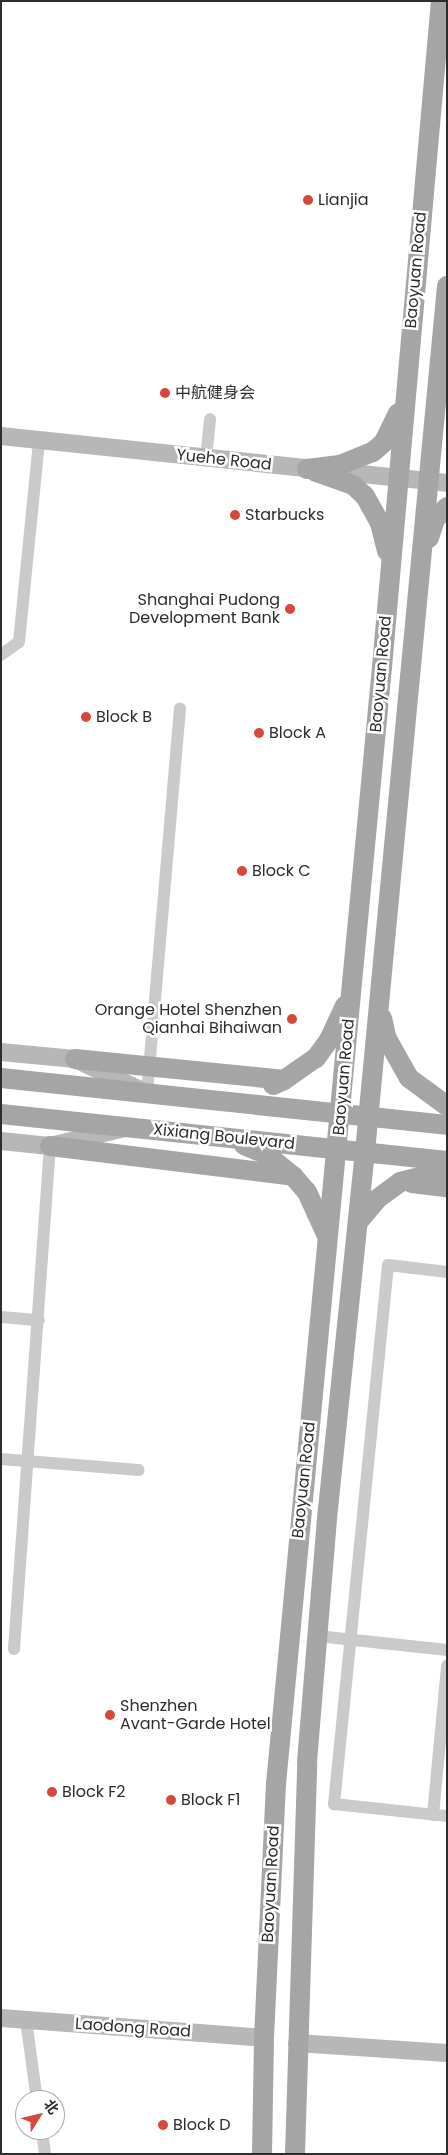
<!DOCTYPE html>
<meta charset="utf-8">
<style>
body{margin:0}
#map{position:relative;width:448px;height:2155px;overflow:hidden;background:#fff;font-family:Poppins,"Noto Sans SC",sans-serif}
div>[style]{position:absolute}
.street>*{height:12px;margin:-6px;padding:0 6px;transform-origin:6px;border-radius:6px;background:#cacaca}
.secondary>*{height:18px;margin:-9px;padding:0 9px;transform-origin:9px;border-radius:9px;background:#b7b7b7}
.primary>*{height:20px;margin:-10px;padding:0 10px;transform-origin:10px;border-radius:10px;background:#a5a5a5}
.dots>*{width:14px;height:14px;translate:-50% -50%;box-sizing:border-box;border:2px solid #fff;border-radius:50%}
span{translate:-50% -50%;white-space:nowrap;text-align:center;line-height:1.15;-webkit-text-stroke:5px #fff;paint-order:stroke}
.poi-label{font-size:16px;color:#2d2d2d}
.left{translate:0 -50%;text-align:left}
.right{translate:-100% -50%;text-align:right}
.street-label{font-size:16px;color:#2d2d2d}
.frame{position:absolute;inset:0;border:2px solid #2d2d2d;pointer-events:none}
.north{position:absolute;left:15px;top:2090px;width:50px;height:50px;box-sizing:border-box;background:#fff;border:1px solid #ababab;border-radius:50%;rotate:54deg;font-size:14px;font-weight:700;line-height:20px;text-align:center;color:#2d2d2d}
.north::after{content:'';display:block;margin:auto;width:18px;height:22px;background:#d7483c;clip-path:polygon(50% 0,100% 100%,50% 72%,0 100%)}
</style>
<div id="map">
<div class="street">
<div style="left:206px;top:458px;width:39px;rotate:-84deg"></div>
<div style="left:1px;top:655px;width:22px;rotate:-36deg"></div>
<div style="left:19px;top:642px;width:203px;rotate:-84.3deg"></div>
<div style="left:147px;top:1093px;width:386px;rotate:-85.1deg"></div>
<div style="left:447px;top:1272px;width:59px;rotate:-173.2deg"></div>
<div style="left:388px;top:1265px;width:542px;rotate:95.72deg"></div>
<div style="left:334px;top:1804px;width:114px;rotate:6.1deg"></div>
<div style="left:1px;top:1317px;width:38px;rotate:5deg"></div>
<div style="left:1px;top:1459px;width:138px;rotate:4.6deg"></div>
<div style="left:317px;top:1636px;width:131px;rotate:6.1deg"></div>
<div style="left:14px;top:1649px;width:504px;rotate:-85.91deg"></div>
<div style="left:433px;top:1815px;width:150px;rotate:-84.6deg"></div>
<div style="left:26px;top:2020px;width:81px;rotate:82.2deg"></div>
<div style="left:42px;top:2130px;width:24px;rotate:83deg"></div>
</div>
<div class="secondary">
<div style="left:1px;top:436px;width:448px;rotate:6deg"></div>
<div style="left:1px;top:1052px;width:74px;rotate:5.4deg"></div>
<div style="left:75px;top:1059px;width:72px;rotate:25.5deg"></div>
<div style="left:1px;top:1141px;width:49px;rotate:5.8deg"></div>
<div style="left:50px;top:1146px;width:73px;rotate:-13.5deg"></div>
<div style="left:1px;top:2018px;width:264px;rotate:4.3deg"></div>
<div style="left:297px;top:2043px;width:150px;rotate:3.8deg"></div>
</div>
<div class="primary">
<div style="left:307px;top:469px;width:33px;rotate:-7deg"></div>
<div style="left:340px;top:465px;width:35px;rotate:-22deg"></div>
<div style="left:373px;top:452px;width:15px;rotate:-42deg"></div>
<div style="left:384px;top:442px;width:32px;rotate:-64deg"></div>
<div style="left:314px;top:471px;width:41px;rotate:19.7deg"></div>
<div style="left:353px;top:485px;width:16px;rotate:43deg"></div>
<div style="left:365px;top:496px;width:31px;rotate:61deg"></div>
<div style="left:380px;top:523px;width:29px;rotate:76deg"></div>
<div style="left:429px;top:538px;width:20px;rotate:-72deg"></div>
<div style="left:435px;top:519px;width:17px;rotate:-45deg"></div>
<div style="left:382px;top:1018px;width:22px;rotate:77deg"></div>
<div style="left:387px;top:1039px;width:45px;rotate:60.6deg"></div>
<div style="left:409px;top:1078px;width:47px;rotate:36.4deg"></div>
<div style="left:75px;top:1059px;width:210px;rotate:5.7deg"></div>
<div style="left:1px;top:1078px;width:448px;rotate:6deg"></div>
<div style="left:273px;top:1085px;width:12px;rotate:-24deg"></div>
<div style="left:284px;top:1080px;width:39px;rotate:-35deg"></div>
<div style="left:316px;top:1058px;width:22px;rotate:-54deg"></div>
<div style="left:329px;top:1040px;width:38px;rotate:-65deg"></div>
<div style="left:1px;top:1114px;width:448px;rotate:6deg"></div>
<div style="left:244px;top:1145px;width:25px;rotate:23deg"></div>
<div style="left:267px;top:1155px;width:33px;rotate:39deg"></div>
<div style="left:293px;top:1176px;width:21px;rotate:49deg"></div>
<div style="left:307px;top:1192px;width:48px;rotate:65.6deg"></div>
<div style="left:50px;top:1146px;width:245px;rotate:7deg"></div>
<div style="left:412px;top:1183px;width:35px;rotate:7deg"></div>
<div style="left:358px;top:1222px;width:30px;rotate:-50deg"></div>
<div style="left:377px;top:1199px;width:29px;rotate:-36deg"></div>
<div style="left:400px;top:1182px;width:49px;rotate:-14.3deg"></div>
<div style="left:262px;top:2154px;width:116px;rotate:-89deg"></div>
<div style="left:264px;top:2038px;width:254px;rotate:-87.3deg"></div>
<div style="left:276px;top:1784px;width:1122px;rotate:-84.58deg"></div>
<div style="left:382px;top:667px;width:669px;rotate:-84.94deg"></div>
<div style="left:295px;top:2154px;width:392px;rotate:-88.2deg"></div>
<div style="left:307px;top:1762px;width:254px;rotate:-85.3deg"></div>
<div style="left:328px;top:1509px;width:359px;rotate:-84.1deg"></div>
<div style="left:365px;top:1152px;width:870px;rotate:-84.59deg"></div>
</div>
<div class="dots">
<div style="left:308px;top:200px;background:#d7483c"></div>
<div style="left:165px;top:393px;background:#d7483c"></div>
<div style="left:235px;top:515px;background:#d7483c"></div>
<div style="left:290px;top:609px;background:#d7483c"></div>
<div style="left:86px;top:717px;background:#d7483c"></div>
<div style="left:259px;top:733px;background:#d7483c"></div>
<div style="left:242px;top:871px;background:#d7483c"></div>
<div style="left:292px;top:1019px;background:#d7483c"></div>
<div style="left:110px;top:1715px;background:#d7483c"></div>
<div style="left:52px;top:1792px;background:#d7483c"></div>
<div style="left:171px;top:1800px;background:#d7483c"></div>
<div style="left:163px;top:2125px;background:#d7483c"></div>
</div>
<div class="poi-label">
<span class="left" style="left:318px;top:200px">Lianjia</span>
<span class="left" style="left:175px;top:393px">中航健身会</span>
<span class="left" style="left:245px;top:515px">Starbucks</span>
<span class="right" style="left:280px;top:609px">Shanghai Pudong<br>Development Bank</span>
<span class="left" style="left:96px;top:717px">Block B</span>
<span class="left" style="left:269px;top:733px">Block A</span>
<span class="left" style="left:252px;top:871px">Block C</span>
<span class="right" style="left:282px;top:1019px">Orange Hotel Shenzhen<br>Qianhai Bihaiwan</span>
<span class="left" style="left:120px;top:1715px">Shenzhen<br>Avant-Garde Hotel</span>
<span class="left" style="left:62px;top:1792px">Block F2</span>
<span class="left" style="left:181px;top:1800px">Block F1</span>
<span class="left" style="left:173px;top:2125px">Block D</span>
</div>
<div class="street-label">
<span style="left:416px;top:270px;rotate:-85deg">Baoyuan Road</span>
<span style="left:224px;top:460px;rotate:6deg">Yuehe Road</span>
<span style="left:381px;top:674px;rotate:-85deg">Baoyuan Road</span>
<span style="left:344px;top:1077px;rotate:-85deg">Baoyuan Road</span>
<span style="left:224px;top:1137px;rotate:6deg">Xixiang Boulevard</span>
<span style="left:304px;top:1480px;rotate:-84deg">Baoyuan Road</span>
<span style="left:271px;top:1884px;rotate:-87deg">Baoyuan Road</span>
<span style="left:133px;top:2028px;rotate:4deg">Laodong Road</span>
</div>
<div class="frame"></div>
<div class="north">北</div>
</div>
